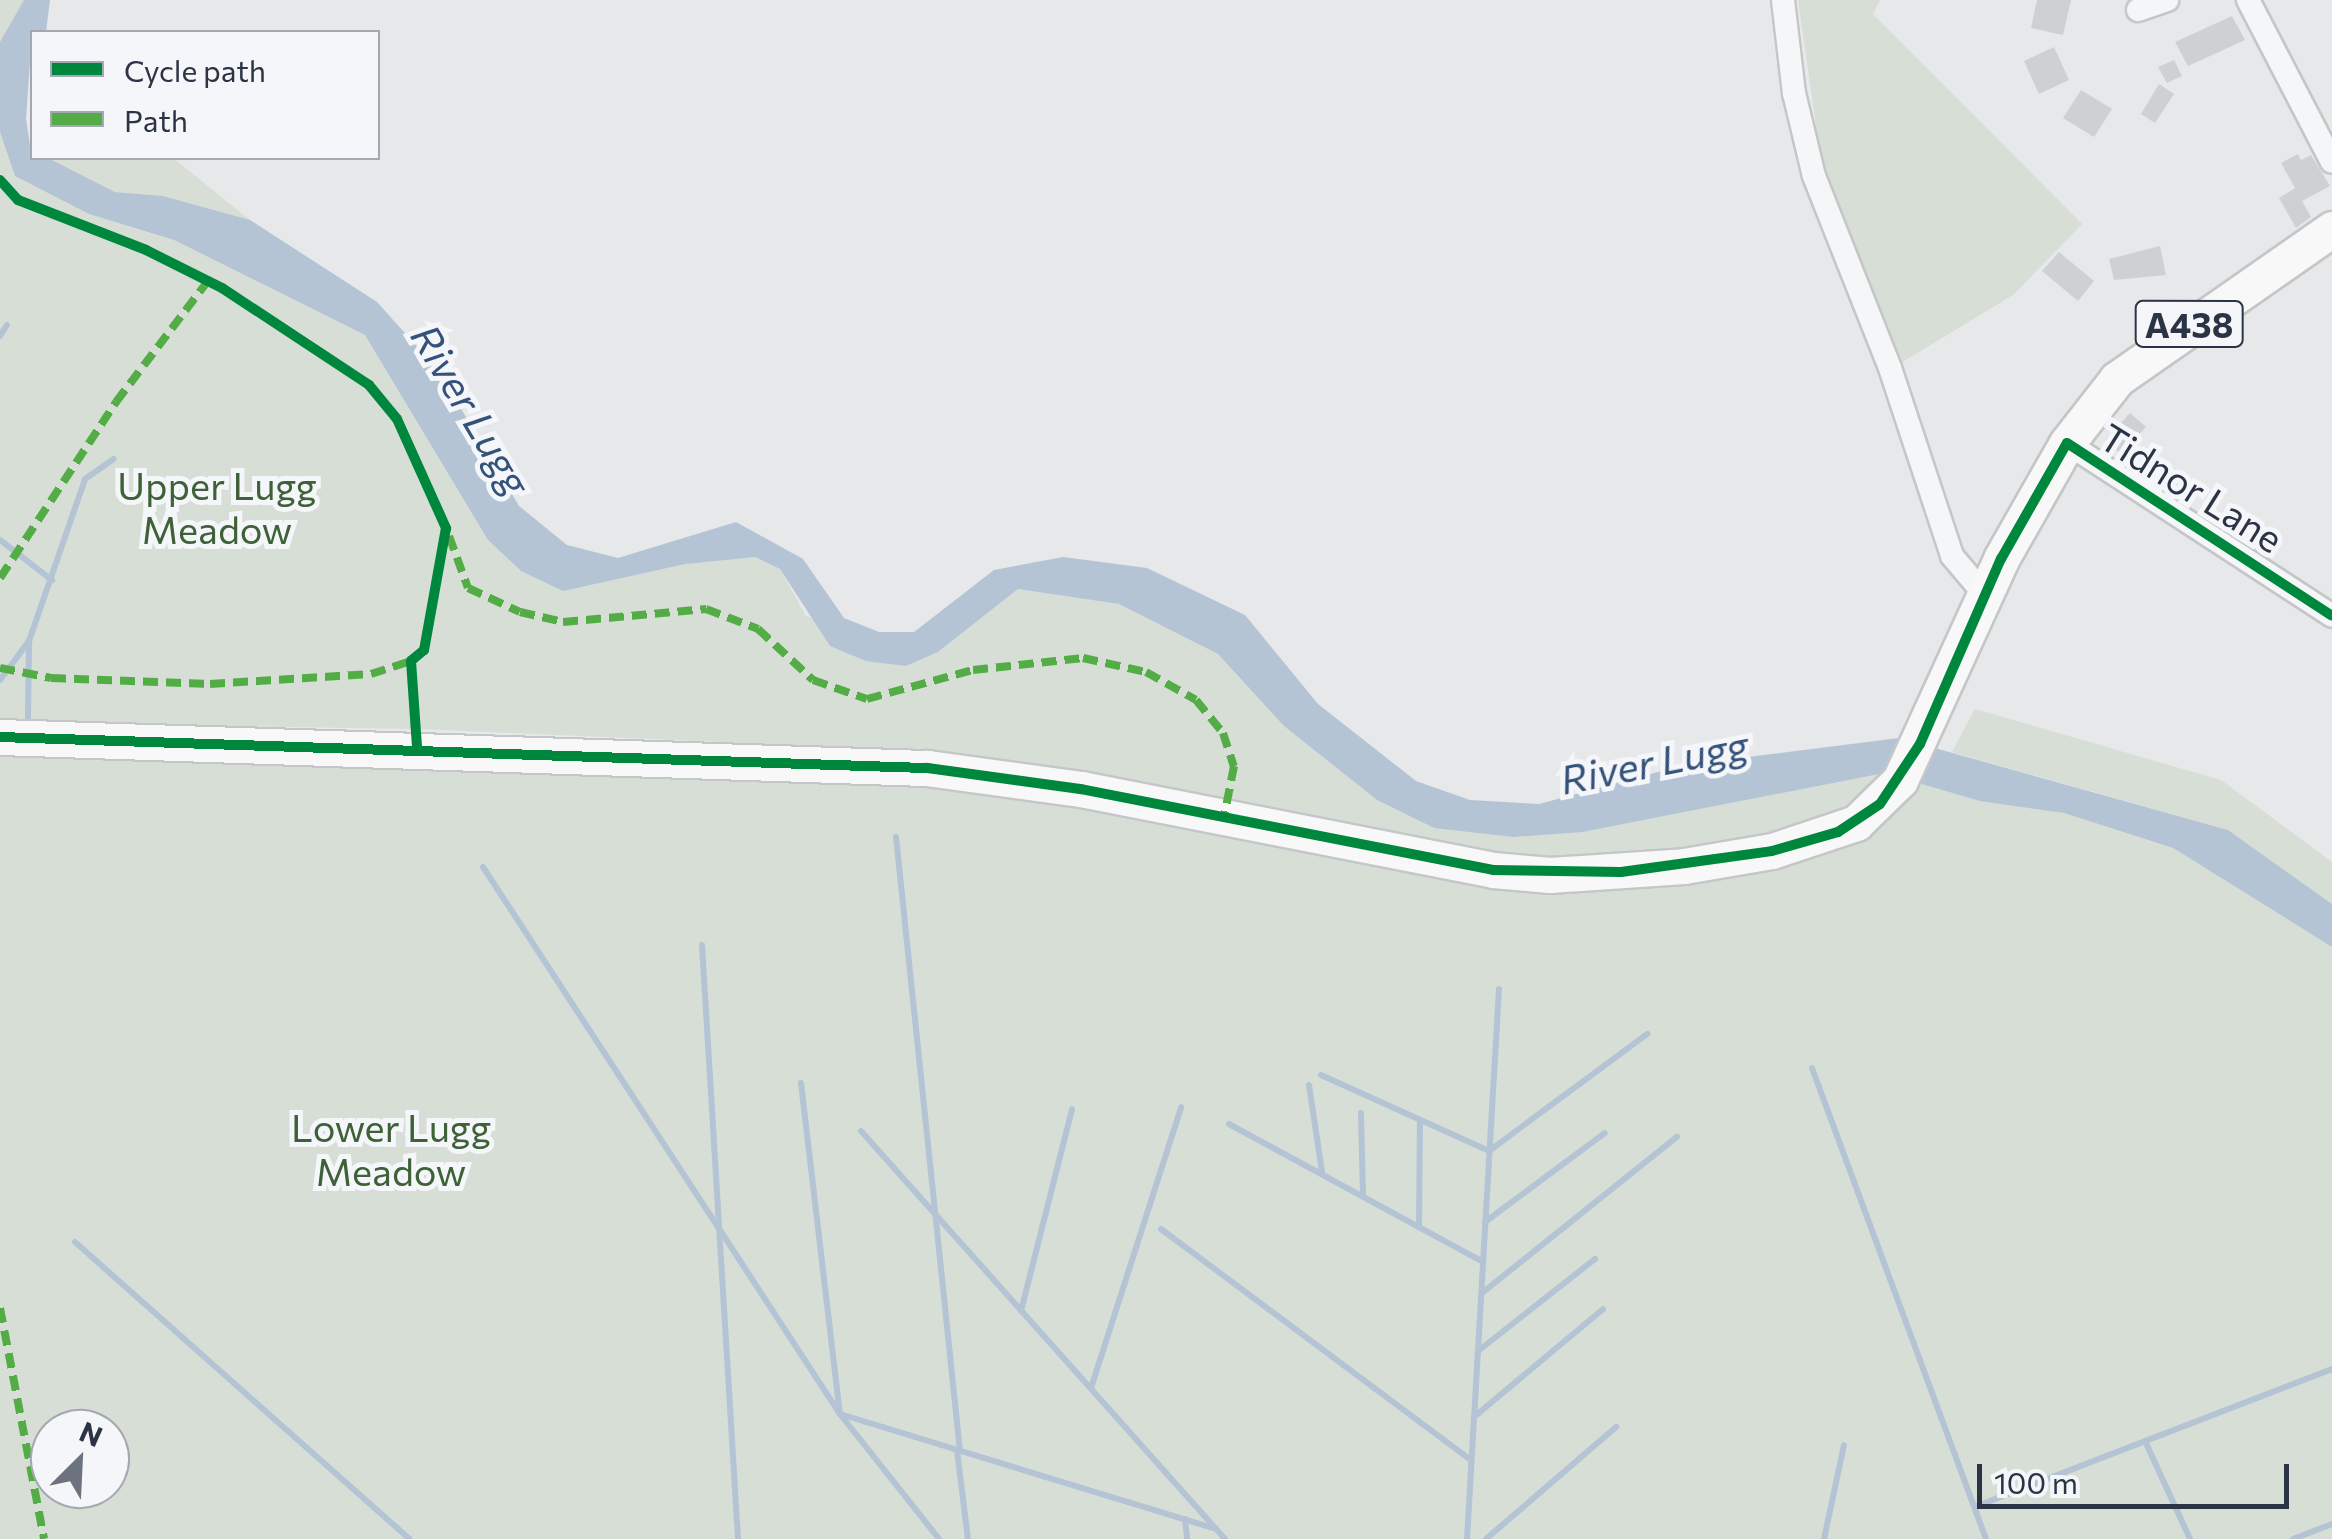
<!DOCTYPE html>
<style>
body{margin:0}
#map{position:relative;width:2332px;height:1539px;overflow:hidden;background:#e6e8ea;font-family:Commissioner,sans-serif}
div>[style]{position:absolute}
.green>*{inset:0;background:#d6ded6}
.water>*{inset:0;background:#b4c4d5}
.stream>*{height:6px;margin:-3px;padding:0 3px;transform-origin:3px;border-radius:3px;background:#b4c4d5}
.building>*{inset:0;background:#ced0d3}
.roads{filter:drop-shadow(2px 0 #c4c6c8) drop-shadow(-2px 0 #c4c6c8) drop-shadow(0 2px #c4c6c8) drop-shadow(0 -2px #c4c6c8)}
.minor>*{height:22px;margin:-11px;padding:0 11px;transform-origin:11px;border-radius:11px;background:#f5f6f7}
.highway>*{height:35px;margin:-17.5px;padding:0 17.5px;transform-origin:17.5px;border-radius:17.5px;background:#f8f8f8}
.quiet>*{height:8px;margin-top:-4px;transform-origin:0;background:repeating-linear-gradient(90deg,#54ac47 0 15px,transparent 0 23px)}
.cycleway>*{height:10px;margin:-5px;padding:0 5px;transform-origin:5px;border-radius:5px;background:#00873e}
span{translate:-50% -50%;white-space:nowrap;text-align:center;line-height:1.15;-webkit-text-stroke:10px #f4f6f9;paint-order:stroke}
.shield-label span{padding:2px 8px;background:#f4f6f9;border:2px solid;border-radius:8px;-webkit-text-stroke-width:0}
.shield-label{font-size:35px;color:#2b3445;font-weight:700}
.park-label{font-size:38px;color:#3f6138}
.street-label{font-size:38px;color:#2b3445}
.water-label{font-size:40px;color:#34527a;font-style:italic}
.legend{position:absolute;left:30px;top:30px;width:350px;height:130px;box-sizing:border-box;background:#f4f6f9;border:2px solid #a4a8b1;margin:0;padding:12px 18px;list-style:none;font-size:30px;color:#2b3445}
.legend li{display:flex;align-items:center;gap:20px;height:50px}
.legend b{width:50px;border:2px solid #a4a8b1}
.north{position:absolute;left:30px;top:1409px;width:100px;height:100px;box-sizing:border-box;background:#f4f6f9;border:2px solid #a4a8b1;border-radius:50%;rotate:24deg;font-size:28px;font-weight:700;line-height:40px;text-align:center;color:#2b3445}
.north::after{content:'';display:block;margin:auto;width:35px;height:45px;background:#6c737f;clip-path:polygon(50% 0,100% 100%,50% 72%,0 100%)}
.scale{position:absolute;left:1977px;top:1464px;width:312px;height:45px;box-sizing:border-box;border:5px solid #2b3445;border-top:0;padding-left:12px;font-size:30px;line-height:35px;white-space:nowrap;color:#2b3445;-webkit-text-stroke:8px #f4f6f9;paint-order:stroke}
</style>
<div id="map">
<div class="green">
<div style="clip-path:polygon(0 0,24px 0,24px 9px,0 42px)"></div>
<div style="clip-path:polygon(1798px 0,1880px 0,1873px 14px,2082px 224px,2013px 295px,1899px 364px,1821px 161px)"></div>
<div style="clip-path:polygon(0 132px,16px 176px,89px 214px,174px 240px,365px 335px,488px 540px,521px 571px,755px 557px,780px 569px,806px 616px,938px 652px,1018px 589px,1120px 604px,1218px 654px,1284px 726px,1377px 800px,1434px 828px,1884px 773px,1832px 816px,1779px 830px,1667px 852px,1533px 860px,1043px 765px,903px 750px,421px 729px,0 723px)"></div>
<div style="clip-path:polygon(48px 158px,173px 158px,250px 220px,163px 196px,115px 192px)"></div>
<div style="clip-path:polygon(1975px 709px,2221px 780px,2332px 862px,2332px 904px,2228px 830px,1952px 752px)"></div>
<div style="clip-path:polygon(evenodd,0 752px,990px 787px,1485px 876px,1854px 841px,1922px 784px,2064px 813px,2173px 848px,2332px 947px,2332px 1539px,0 1539px,0 752px,50px 1429px,110px 1429px,110px 1489px,50px 1489px,50px 1429px)"></div>
</div>
<div class="water">
<div style="clip-path:polygon(24px 0,50px 0,46px 32px,32px 32px,26px 119px,32px 158px,48px 158px,115px 192px,163px 196px,250px 220px,377px 302px,438px 370px,519px 506px,567px 545px,618px 558px,736px 522px,803px 559px,844px 618px,879px 632px,914px 632px,994px 570px,1063px 557px,1147px 568px,1245px 615px,1318px 704px,1416px 781px,1470px 800px,1539px 804px,1684px 765px,1899px 738px,2228px 830px,2332px 904px,2332px 947px,2173px 848px,2064px 813px,1980px 801px,1884px 773px,1582px 832px,1513px 837px,1434px 828px,1377px 800px,1284px 726px,1218px 654px,1119px 604px,1018px 589px,938px 652px,906px 666px,866px 661px,830px 646px,780px 569px,755px 557px,685px 564px,563px 591px,521px 571px,488px 540px,365px 335px,174px 240px,89px 214px,15px 176px,0 132px,0 42px)"></div>
</div>
<div class="stream">
<div style="left:0;top:336px;width:13px;rotate:-58deg"></div>
<div style="left:0;top:540px;width:66px;rotate:37.6deg"></div>
<div style="left:0;top:680px;width:49px;rotate:-53.4deg"></div>
<div style="left:29px;top:641px;width:171px;rotate:-70.9deg"></div>
<div style="left:85px;top:479px;width:35px;rotate:-35deg"></div>
<div style="left:28px;top:717px;width:75px;rotate:-89.2deg"></div>
<div style="left:896px;top:837px;width:617px;rotate:84.05deg"></div>
<div style="left:483px;top:867px;width:653px;rotate:56.87deg"></div>
<div style="left:840px;top:1414px;width:393px;rotate:17deg"></div>
<div style="left:702px;top:945px;width:595px;rotate:86.53deg"></div>
<div style="left:1812px;top:1068px;width:502px;rotate:69.72deg"></div>
<div style="left:1321px;top:1075px;width:184px;rotate:24.3deg"></div>
<div style="left:1489px;top:1151px;width:197px;rotate:-36.5deg"></div>
<div style="left:801px;top:1083px;width:333px;rotate:83.3deg"></div>
<div style="left:840px;top:1414px;width:159px;rotate:51.6deg"></div>
<div style="left:1309px;top:1085px;width:88px;rotate:81.5deg"></div>
<div style="left:1361px;top:1113px;width:83px;rotate:88.6deg"></div>
<div style="left:1229px;top:1124px;width:289px;rotate:28.5deg"></div>
<div style="left:861px;top:1131px;width:547px;rotate:48.26deg"></div>
<div style="left:1485px;top:1222px;width:149px;rotate:-36.6deg"></div>
<div style="left:1419px;top:1227px;width:107px;rotate:-89.5deg"></div>
<div style="left:1161px;top:1229px;width:387px;rotate:36.7deg"></div>
<div style="left:75px;top:1242px;width:447px;rotate:41.6deg"></div>
<div style="left:1482px;top:1293px;width:250px;rotate:-38.7deg"></div>
<div style="left:1021px;top:1311px;width:208px;rotate:-75.8deg"></div>
<div style="left:1478px;top:1351px;width:149px;rotate:-38.2deg"></div>
<div style="left:1091px;top:1388px;width:295px;rotate:-72.2deg"></div>
<div style="left:1474px;top:1417px;width:168px;rotate:-39.9deg"></div>
<div style="left:2145px;top:1441px;width:108px;rotate:65.3deg"></div>
<div style="left:957px;top:1450px;width:90px;rotate:83deg"></div>
<div style="left:1977px;top:1506px;width:381px;rotate:-21.1deg"></div>
<div style="left:1185px;top:1519px;width:20px;rotate:84deg"></div>
<div style="left:1467px;top:1539px;width:551px;rotate:-86.67deg"></div>
<div style="left:1486px;top:1539px;width:172px;rotate:-40.7deg"></div>
<div style="left:1824px;top:1539px;width:96px;rotate:-78deg"></div>
<div style="left:2293px;top:1539px;width:42px;rotate:-21deg"></div>
</div>
<div class="building">
<div style="clip-path:polygon(2037px 0,2071px 0,2063px 35px,2031px 28px)"></div>
<div style="clip-path:polygon(2232px 16px,2245px 40px,2188px 66px,2175px 42px)"></div>
<div style="clip-path:polygon(2054px 47px,2069px 80px,2039px 94px,2024px 61px)"></div>
<div style="clip-path:polygon(2174px 60px,2182px 76px,2167px 83px,2158px 67px)"></div>
<div style="clip-path:polygon(2159px 84px,2174px 94px,2155px 123px,2141px 114px)"></div>
<div style="clip-path:polygon(2081px 90px,2112px 109px,2094px 137px,2063px 118px)"></div>
<div style="clip-path:polygon(2298px 154px,2301px 160px,2311px 155px,2330px 186px,2302px 201px,2311px 217px,2296px 228px,2279px 198px,2295px 188px,2281px 163px)"></div>
<div style="clip-path:polygon(2160px 246px,2166px 275px,2114px 280px,2109px 259px)"></div>
<div style="clip-path:polygon(2059px 252px,2094px 281px,2078px 301px,2042px 271px)"></div>
<div style="clip-path:polygon(2130px 413px,2146px 427px,2121px 454px,2105px 440px)"></div>
</div>
<div class="roads">
<div class="minor">
<div style="left:1783px;top:0;width:94px;rotate:83.3deg"></div>
<div style="left:1794px;top:93px;width:85px;rotate:76.5deg"></div>
<div style="left:1814px;top:176px;width:206px;rotate:68.4deg"></div>
<div style="left:1890px;top:368px;width:198px;rotate:71.7deg"></div>
<div style="left:1952px;top:556px;width:51px;rotate:49.8deg"></div>
<div style="left:2248px;top:0;width:182px;rotate:62.6deg"></div>
<div style="left:2138px;top:10px;width:31px;rotate:-19deg"></div>
<div style="left:2067px;top:443px;width:316px;rotate:33.1deg"></div>
</div>
<div class="highway">
<div style="left:0;top:737px;width:928px;rotate:1.92deg"></div>
<div style="left:927px;top:768px;width:155px;rotate:7.8deg"></div>
<div style="left:1081px;top:789px;width:420px;rotate:11.1deg"></div>
<div style="left:1493px;top:870px;width:57px;rotate:5deg"></div>
<div style="left:1550px;top:875px;width:134px;rotate:-3.8deg"></div>
<div style="left:1684px;top:866px;width:89px;rotate:-9.7deg"></div>
<div style="left:1772px;top:851px;width:89px;rotate:-18.4deg"></div>
<div style="left:1856px;top:823px;width:62px;rotate:-44.3deg"></div>
<div style="left:1900px;top:780px;width:243px;rotate:-65.4deg"></div>
<div style="left:2001px;top:559px;width:133px;rotate:-60.4deg"></div>
<div style="left:2067px;top:443px;width:81px;rotate:-52deg"></div>
<div style="left:2117px;top:379px;width:262px;rotate:-34.9deg"></div>
</div>
</div>
<div class="quiet">
<div style="left:449px;top:536px;width:55px;rotate:69.9deg"></div>
<div style="left:468px;top:588px;width:57px;rotate:24.8deg"></div>
<div style="left:520px;top:612px;width:44px;rotate:13.1deg"></div>
<div style="left:563px;top:622px;width:144px;rotate:-5.2deg"></div>
<div style="left:706px;top:609px;width:56px;rotate:21deg"></div>
<div style="left:758px;top:629px;width:75px;rotate:42.8deg"></div>
<div style="left:813px;top:680px;width:57px;rotate:19.4deg"></div>
<div style="left:867px;top:699px;width:110px;rotate:-15.3deg"></div>
<div style="left:973px;top:670px;width:111px;rotate:-6.2deg"></div>
<div style="left:1083px;top:658px;width:65px;rotate:12.5deg"></div>
<div style="left:1146px;top:672px;width:57px;rotate:29.2deg"></div>
<div style="left:1196px;top:700px;width:43px;rotate:50.7deg"></div>
<div style="left:1223px;top:733px;width:35px;rotate:72deg"></div>
<div style="left:1234px;top:766px;width:52px;rotate:101.1deg"></div>
<div style="left:0;top:578px;width:211px;rotate:-56.6deg"></div>
<div style="left:116px;top:402px;width:152px;rotate:-52.8deg"></div>
<div style="left:0;top:668px;width:52px;rotate:11.1deg"></div>
<div style="left:51px;top:678px;width:159px;rotate:2.2deg"></div>
<div style="left:210px;top:684px;width:161px;rotate:-3.6deg"></div>
<div style="left:371px;top:674px;width:42px;rotate:-18deg"></div>
<div style="left:0;top:1308px;width:235px;rotate:79.2deg"></div>
</div>
<div class="cycleway">
<div style="left:0;top:180px;width:27px;rotate:48deg"></div>
<div style="left:18px;top:200px;width:137px;rotate:21.3deg"></div>
<div style="left:146px;top:250px;width:85px;rotate:26.6deg"></div>
<div style="left:222px;top:288px;width:176px;rotate:33.4deg"></div>
<div style="left:369px;top:385px;width:44px;rotate:50.5deg"></div>
<div style="left:397px;top:419px;width:120px;rotate:65.8deg"></div>
<div style="left:446px;top:528px;width:124px;rotate:100.2deg"></div>
<div style="left:424px;top:650px;width:17px;rotate:140deg"></div>
<div style="left:411px;top:661px;width:85px;rotate:86deg"></div>
<div style="left:0;top:737px;width:928px;rotate:1.92deg"></div>
<div style="left:927px;top:768px;width:155px;rotate:7.8deg"></div>
<div style="left:1081px;top:789px;width:420px;rotate:11.1deg"></div>
<div style="left:1493px;top:870px;width:128px;rotate:0.9deg"></div>
<div style="left:1621px;top:872px;width:152px;rotate:-7.9deg"></div>
<div style="left:1772px;top:851px;width:69px;rotate:-16.1deg"></div>
<div style="left:1838px;top:832px;width:50px;rotate:-33.7deg"></div>
<div style="left:1880px;top:804px;width:72px;rotate:-56.3deg"></div>
<div style="left:1920px;top:744px;width:202px;rotate:-66.4deg"></div>
<div style="left:2001px;top:559px;width:133px;rotate:-60.4deg"></div>
<div style="left:2067px;top:443px;width:316px;rotate:33.1deg"></div>
</div>
<div class="shield-label">
<span style="left:2189px;top:324px">A438</span>
</div>
<div class="park-label">
<span style="left:217px;top:507px">Upper Lugg<br>Meadow</span>
<span style="left:391px;top:1149px">Lower Lugg<br>Meadow</span>
</div>
<div class="street-label">
<span style="left:2192px;top:487px;rotate:32deg">Tidnor Lane</span>
</div>
<div class="water-label">
<span style="left:472px;top:409px;rotate:59deg">River Lugg</span>
<span style="left:1654px;top:761px;rotate:-11deg">River Lugg</span>
</div>
<ul class="legend">
<li><b style="height:12px;background:#00873e"></b>Cycle path</li>
<li><b style="height:12px;background:#54ac47"></b>Path</li>
</ul>
<div class="north">N</div>
<div class="scale">100 m</div>
</div>
